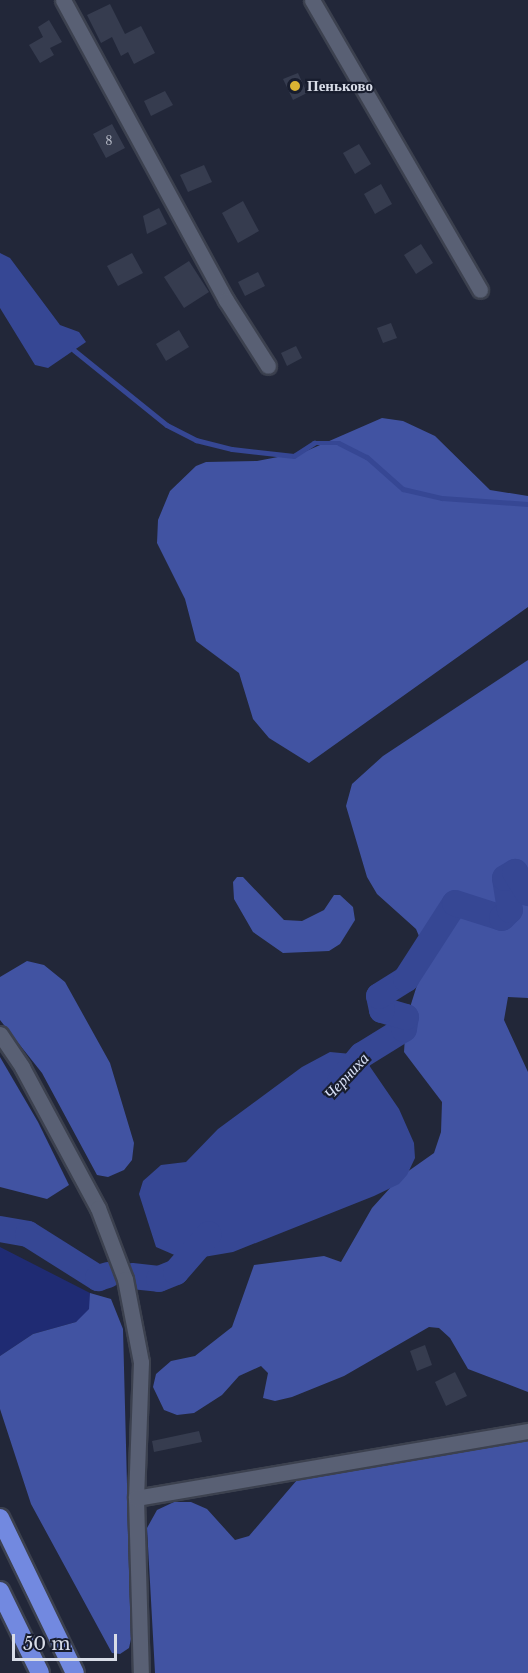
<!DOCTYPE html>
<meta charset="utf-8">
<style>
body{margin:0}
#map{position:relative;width:528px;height:1673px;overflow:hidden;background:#222739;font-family:"Libre Baskerville",serif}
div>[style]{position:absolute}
.green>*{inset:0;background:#1f2b73}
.forest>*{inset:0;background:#4153a2}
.water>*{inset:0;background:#364794}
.stream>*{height:4.5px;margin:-2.25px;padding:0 2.25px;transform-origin:2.25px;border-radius:2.25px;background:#364794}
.river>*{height:26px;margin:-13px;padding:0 13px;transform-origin:13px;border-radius:13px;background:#364794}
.building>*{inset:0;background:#363c4f}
.roads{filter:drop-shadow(2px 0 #3c414f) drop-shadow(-2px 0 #3c414f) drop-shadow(0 2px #3c414f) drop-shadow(0 -2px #3c414f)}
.street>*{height:15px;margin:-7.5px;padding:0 7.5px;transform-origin:7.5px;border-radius:7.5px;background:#596074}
.highway>*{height:18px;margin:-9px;padding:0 9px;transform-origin:9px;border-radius:9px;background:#7289e0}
.dots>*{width:16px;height:16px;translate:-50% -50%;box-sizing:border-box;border:3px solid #181d2e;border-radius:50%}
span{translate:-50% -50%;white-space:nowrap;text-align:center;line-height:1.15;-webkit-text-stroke:4.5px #181d2e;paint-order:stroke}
.number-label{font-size:12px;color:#b0b4c1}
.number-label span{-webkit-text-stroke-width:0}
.poi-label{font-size:15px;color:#d8dce7;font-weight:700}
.left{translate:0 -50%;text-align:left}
.water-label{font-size:16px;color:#d9e1f7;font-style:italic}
.scale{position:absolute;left:12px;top:1634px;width:105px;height:27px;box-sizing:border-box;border:3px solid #d8dce7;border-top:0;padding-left:8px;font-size:18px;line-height:21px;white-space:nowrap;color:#d8dce7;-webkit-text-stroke:4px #181d2e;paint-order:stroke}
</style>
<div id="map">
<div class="green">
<div style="clip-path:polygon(0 1247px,90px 1293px,93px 1302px,86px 1315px,76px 1322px,33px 1334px,0 1356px)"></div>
</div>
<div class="forest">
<div style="clip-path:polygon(382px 418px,403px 421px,435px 436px,490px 490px,528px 496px,528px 607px,309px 763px,269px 738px,253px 719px,239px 673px,196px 641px,185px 599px,157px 543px,158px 520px,170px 491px,196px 466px,206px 462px,257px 461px,304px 452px)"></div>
<div style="clip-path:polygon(528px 660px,528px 998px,508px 997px,504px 1020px,528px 1072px,528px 1392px,468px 1369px,450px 1338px,439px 1328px,429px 1327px,344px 1376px,292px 1397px,275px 1401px,263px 1398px,268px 1373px,261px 1366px,239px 1376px,222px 1395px,194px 1413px,177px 1415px,164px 1410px,153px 1387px,156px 1374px,171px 1361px,195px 1356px,232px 1327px,254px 1265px,324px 1256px,341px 1262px,372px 1208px,400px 1177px,434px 1153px,441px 1132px,442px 1102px,404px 1052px,406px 1020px,424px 963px,424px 948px,416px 929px,377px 894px,367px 877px,346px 806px,352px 784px,383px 756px)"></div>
<div style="clip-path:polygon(237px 877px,243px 877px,284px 920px,302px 921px,324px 910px,334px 895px,340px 895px,353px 907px,355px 920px,340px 944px,329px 951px,283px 953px,253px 932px,234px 899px,233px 882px)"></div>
<div style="clip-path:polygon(27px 961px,44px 965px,65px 982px,110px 1063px,134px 1143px,132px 1160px,124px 1170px,108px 1177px,97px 1175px,42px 1073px,0 1020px,0 977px)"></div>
<div style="clip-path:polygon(0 1057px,38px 1122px,69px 1185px,47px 1199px,0 1187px)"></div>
<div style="clip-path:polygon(90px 1293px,111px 1299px,123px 1329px,131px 1639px,129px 1648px,120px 1654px,112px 1653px,31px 1504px,0 1409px,0 1356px,33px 1334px,76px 1322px,89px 1309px)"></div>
<div style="clip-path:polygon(528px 1436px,528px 1673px,155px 1673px,147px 1528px,157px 1510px,174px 1502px,191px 1502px,207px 1509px,235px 1540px,249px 1536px,297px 1480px,322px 1466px)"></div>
</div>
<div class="water">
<div style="clip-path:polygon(0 253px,10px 258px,60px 325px,79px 332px,86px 342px,48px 368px,35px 365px,0 308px)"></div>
<div style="clip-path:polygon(330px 1052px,362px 1055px,399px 1109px,414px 1143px,415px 1158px,407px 1175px,399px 1184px,374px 1196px,233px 1252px,186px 1260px,156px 1247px,139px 1194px,143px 1181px,161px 1165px,186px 1162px,218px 1129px,302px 1067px)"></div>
</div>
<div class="stream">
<div style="left:74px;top:350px;width:119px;rotate:38.9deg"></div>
<div style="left:167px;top:425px;width:33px;rotate:27deg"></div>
<div style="left:196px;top:440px;width:37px;rotate:14deg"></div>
<div style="left:232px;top:449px;width:62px;rotate:6.4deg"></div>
<div style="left:294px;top:456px;width:24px;rotate:-33deg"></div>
<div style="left:314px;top:443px;width:25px"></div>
<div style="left:339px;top:443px;width:31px;rotate:27deg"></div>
<div style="left:367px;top:457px;width:48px;rotate:41.6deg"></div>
<div style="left:403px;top:489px;width:40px;rotate:13deg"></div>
<div style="left:442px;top:498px;width:86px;rotate:4deg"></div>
</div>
<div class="river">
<div style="left:340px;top:1081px;width:34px;rotate:-50deg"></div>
<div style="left:362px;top:1055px;width:49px;rotate:-31.8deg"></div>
<div style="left:404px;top:1029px;width:12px;rotate:-81deg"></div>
<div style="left:406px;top:1017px;width:25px;rotate:-164deg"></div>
<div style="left:382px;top:1010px;width:14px;rotate:-102deg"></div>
<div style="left:379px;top:996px;width:32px;rotate:-32deg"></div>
<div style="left:406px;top:979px;width:90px;rotate:-57.2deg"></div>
<div style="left:455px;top:903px;width:49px;rotate:17.7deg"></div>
<div style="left:502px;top:918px;width:11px;rotate:-45deg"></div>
<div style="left:510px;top:910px;width:32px;rotate:-99deg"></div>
<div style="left:505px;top:878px;width:12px;rotate:-31deg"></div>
<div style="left:515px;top:872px;width:25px;rotate:58deg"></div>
<div style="left:0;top:1229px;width:28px;rotate:10deg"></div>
<div style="left:28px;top:1234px;width:83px;rotate:32.2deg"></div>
<div style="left:98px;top:1278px;width:10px;rotate:-17deg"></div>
<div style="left:132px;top:1276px;width:27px;rotate:6deg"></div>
<div style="left:159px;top:1279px;width:18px;rotate:-22deg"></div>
<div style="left:176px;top:1272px;width:50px;rotate:-49deg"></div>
</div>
<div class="building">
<div style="clip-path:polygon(110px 4px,125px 34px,141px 26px,155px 53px,134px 64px,128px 52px,121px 56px,112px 37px,101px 43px,87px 15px)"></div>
<div style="clip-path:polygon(49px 20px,62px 42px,50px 48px,54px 55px,40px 63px,29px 45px,43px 37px,38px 27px)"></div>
<div style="clip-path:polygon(298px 73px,307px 93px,293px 100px,283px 79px)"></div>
<div style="clip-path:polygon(165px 91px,173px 105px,151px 116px,144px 101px)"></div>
<div style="clip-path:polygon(112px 124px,125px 148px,106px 158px,93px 134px)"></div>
<div style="clip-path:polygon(359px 144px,371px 164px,355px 174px,343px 153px)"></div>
<div style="clip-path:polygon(204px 165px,212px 182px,188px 192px,180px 175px)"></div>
<div style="clip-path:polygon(381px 184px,392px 204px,375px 214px,364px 194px)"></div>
<div style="clip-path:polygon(243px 201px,259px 231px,238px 243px,222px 213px)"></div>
<div style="clip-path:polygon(159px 208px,167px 224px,147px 234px,143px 216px)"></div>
<div style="clip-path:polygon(421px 244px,433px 263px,416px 274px,404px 255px)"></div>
<div style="clip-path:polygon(132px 253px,143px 273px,118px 286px,107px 266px)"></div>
<div style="clip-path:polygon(189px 261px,209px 292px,184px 308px,164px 277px)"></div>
<div style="clip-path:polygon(258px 272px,265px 286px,245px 296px,238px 282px)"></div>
<div style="clip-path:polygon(391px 323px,397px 338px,383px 343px,377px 328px)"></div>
<div style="clip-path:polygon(179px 330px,189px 347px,166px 361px,156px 344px)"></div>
<div style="clip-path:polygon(296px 346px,302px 358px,287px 366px,281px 353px)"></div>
<div style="clip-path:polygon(425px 1345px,432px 1365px,417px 1371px,410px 1351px)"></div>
<div style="clip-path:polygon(455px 1372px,467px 1396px,446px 1406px,435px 1382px)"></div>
<div style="clip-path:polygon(199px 1431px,202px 1442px,154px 1452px,152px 1441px)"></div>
</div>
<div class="roads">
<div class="street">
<div style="left:63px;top:0;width:341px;rotate:61.5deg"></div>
<div style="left:226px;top:300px;width:78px;rotate:57.5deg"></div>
<div style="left:312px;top:0;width:335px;rotate:59.9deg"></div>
<div style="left:0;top:1034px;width:40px;rotate:56deg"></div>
<div style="left:22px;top:1067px;width:160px;rotate:61.7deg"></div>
<div style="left:98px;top:1208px;width:76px;rotate:69.2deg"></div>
<div style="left:125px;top:1279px;width:85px;rotate:79.1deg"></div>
<div style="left:141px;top:1362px;width:136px;rotate:92.1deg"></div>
<div style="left:136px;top:1498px;width:175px;rotate:88.4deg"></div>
<div style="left:136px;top:1498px;width:398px;rotate:-9.7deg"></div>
</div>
<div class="highway">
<div style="left:0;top:1518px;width:172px;rotate:64.2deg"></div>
<div style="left:0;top:1591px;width:91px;rotate:64deg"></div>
</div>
</div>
<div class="dots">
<div style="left:295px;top:86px;background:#dab333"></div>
</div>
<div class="number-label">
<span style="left:109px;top:141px">8</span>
</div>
<div class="poi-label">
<span class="left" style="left:307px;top:86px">Пеньково</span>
</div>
<div class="water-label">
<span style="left:346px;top:1076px;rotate:-47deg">Черниха</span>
</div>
<div class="scale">50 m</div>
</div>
